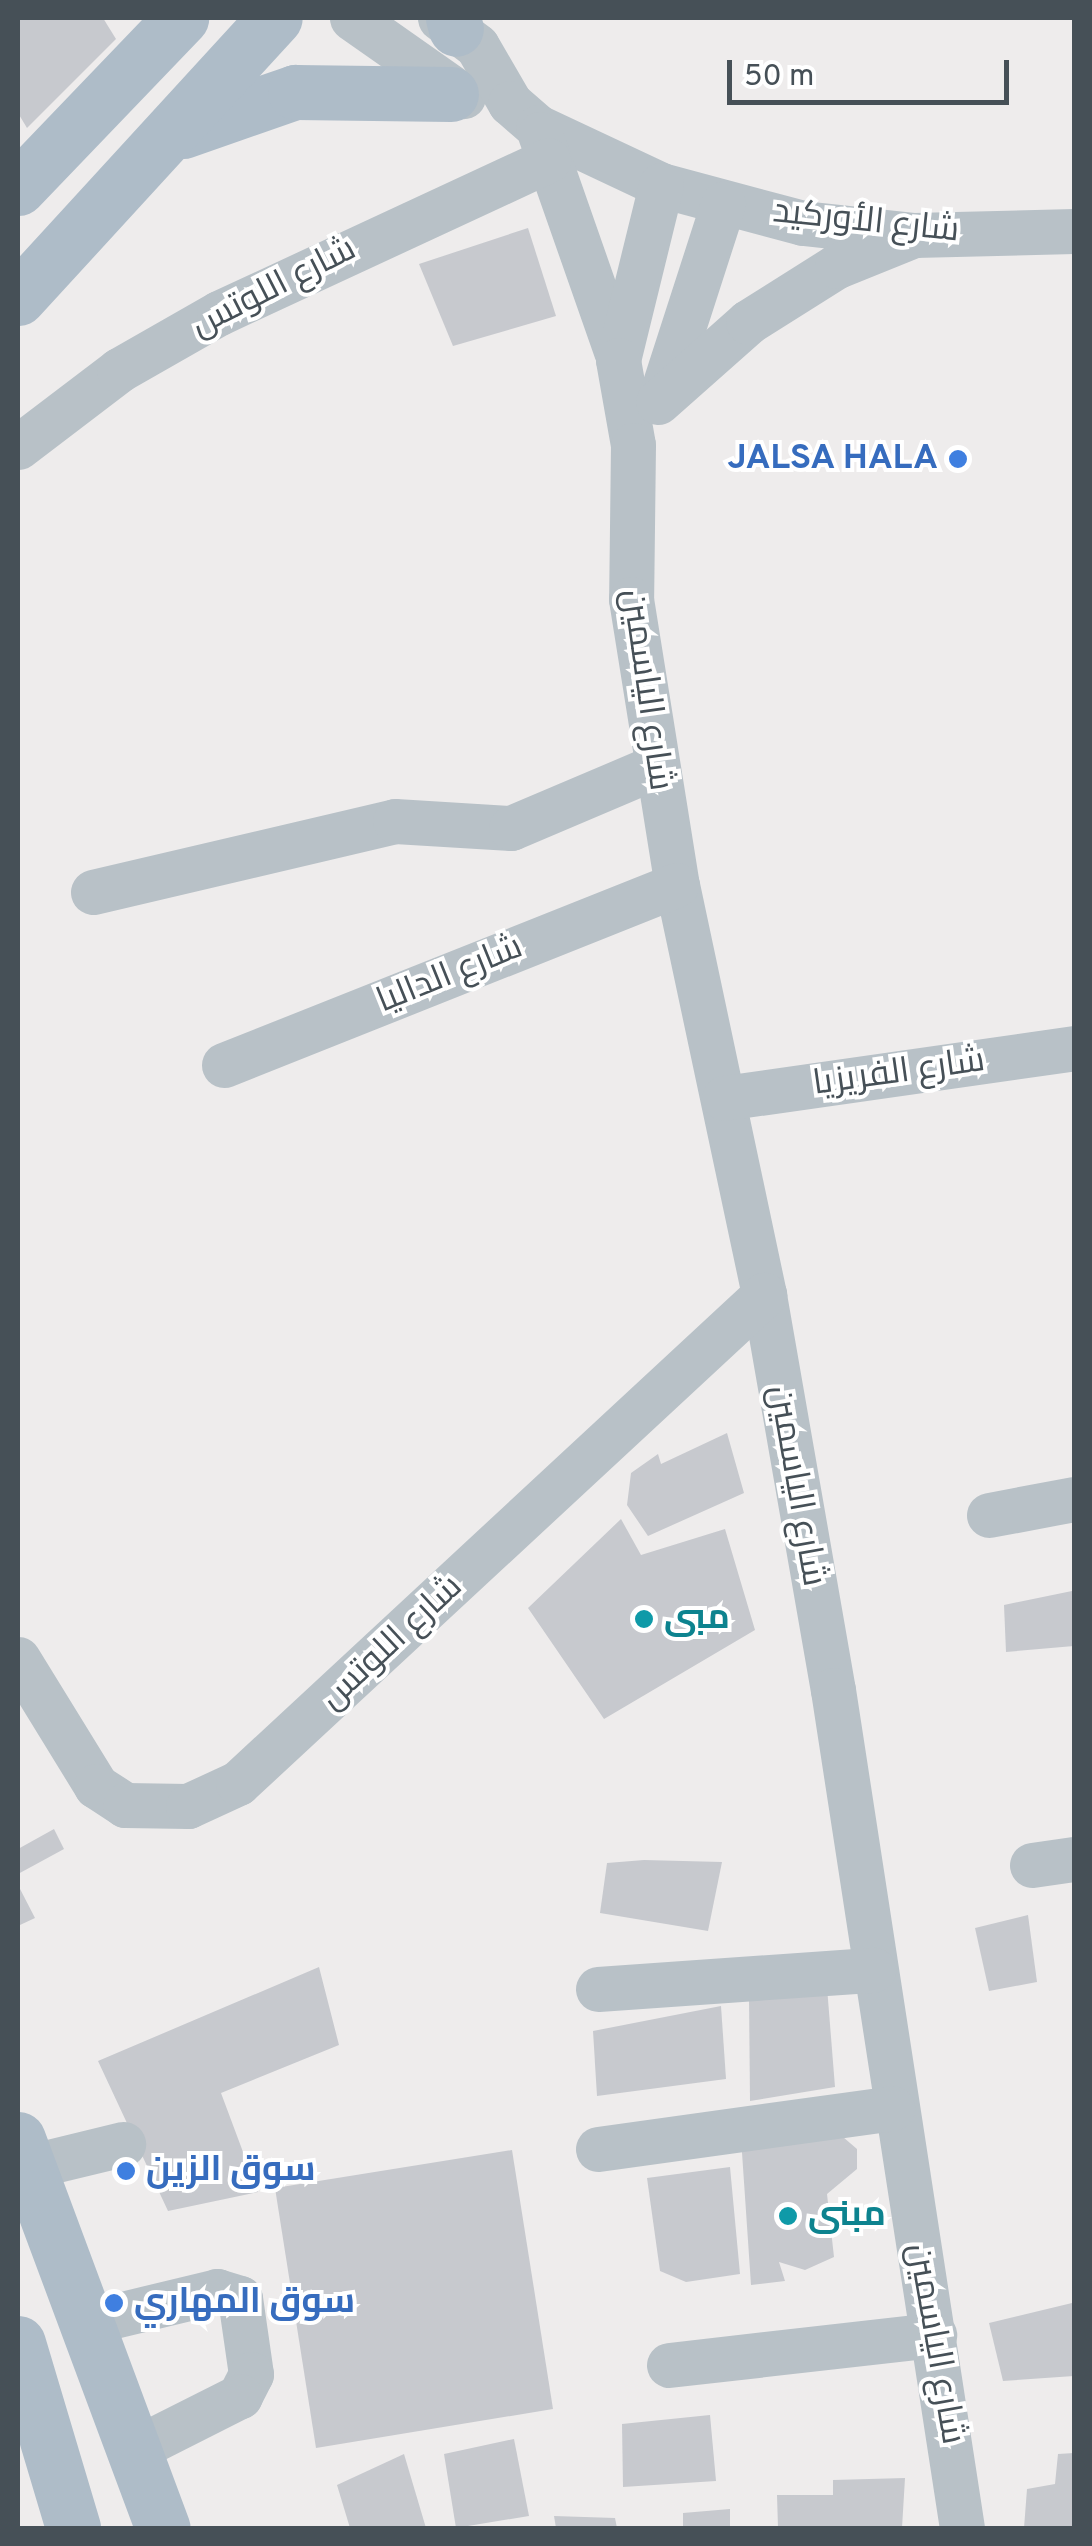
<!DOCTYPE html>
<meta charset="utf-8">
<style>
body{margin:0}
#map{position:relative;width:1092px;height:2546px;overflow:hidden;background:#eeecec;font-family:Overpass,Cairo,sans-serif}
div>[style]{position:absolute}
.building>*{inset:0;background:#c7c9ce}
.minor>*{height:45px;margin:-22.5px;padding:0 22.5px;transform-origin:22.5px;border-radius:22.5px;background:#b8c1c7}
.major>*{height:55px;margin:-27.5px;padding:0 27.5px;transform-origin:27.5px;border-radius:27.5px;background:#aebcc8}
.dots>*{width:28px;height:28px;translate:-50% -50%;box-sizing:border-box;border:5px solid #fff;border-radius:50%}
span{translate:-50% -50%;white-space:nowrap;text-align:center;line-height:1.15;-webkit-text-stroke:8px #fff;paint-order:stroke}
.street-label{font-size:35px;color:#465057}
.shop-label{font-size:35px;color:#366cbe;font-weight:700}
.right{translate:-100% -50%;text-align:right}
.left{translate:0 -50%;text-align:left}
.culture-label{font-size:35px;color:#0d838f;font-weight:700}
.frame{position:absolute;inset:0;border:20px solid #465057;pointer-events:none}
.scale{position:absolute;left:727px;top:60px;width:282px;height:45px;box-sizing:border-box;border:5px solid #465057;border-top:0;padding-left:12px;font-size:30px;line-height:35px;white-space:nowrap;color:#465057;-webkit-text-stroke:8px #fff;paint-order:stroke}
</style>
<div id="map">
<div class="building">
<div style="clip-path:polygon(18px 18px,103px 18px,116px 39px,27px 128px,18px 113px)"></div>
<div style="clip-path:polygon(528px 228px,556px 316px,453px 346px,419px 264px)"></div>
<div style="clip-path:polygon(727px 1433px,744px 1493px,648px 1536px,627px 1505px,631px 1473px,658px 1454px,661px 1464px)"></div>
<div style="clip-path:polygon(621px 1519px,641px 1555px,725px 1529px,755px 1630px,604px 1719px,528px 1608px)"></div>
<div style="clip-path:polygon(1072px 1591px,1074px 1646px,1006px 1652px,1004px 1605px)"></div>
<div style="clip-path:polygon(54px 1829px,64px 1849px,18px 1874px,18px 1849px)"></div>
<div style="clip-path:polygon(644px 1860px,722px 1862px,708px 1931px,600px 1913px,607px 1863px)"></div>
<div style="clip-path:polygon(18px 1885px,35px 1918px,20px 1925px,18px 1920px)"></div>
<div style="clip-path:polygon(1028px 1915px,1037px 1982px,989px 1991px,975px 1928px)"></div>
<div style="clip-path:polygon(319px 1967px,339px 2045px,221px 2093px,258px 2192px,168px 2211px,98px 2061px)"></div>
<div style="clip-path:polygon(827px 1987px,835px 2087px,750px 2101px,749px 1995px)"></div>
<div style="clip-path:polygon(721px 2006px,726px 2079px,597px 2096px,593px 2031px)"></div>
<div style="clip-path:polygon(843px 2137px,857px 2149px,857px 2169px,827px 2194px,834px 2257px,805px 2270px,779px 2262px,785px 2281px,751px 2285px,741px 2138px)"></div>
<div style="clip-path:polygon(512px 2150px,553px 2409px,316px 2448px,275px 2188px)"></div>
<div style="clip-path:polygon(730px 2167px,740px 2274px,686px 2282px,660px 2271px,647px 2178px)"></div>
<div style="clip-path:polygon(1072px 2303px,1074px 2376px,1003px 2381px,989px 2323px)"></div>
<div style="clip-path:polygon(710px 2415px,716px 2481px,623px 2487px,622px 2424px)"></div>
<div style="clip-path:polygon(514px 2439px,529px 2516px,456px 2528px,444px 2454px)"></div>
<div style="clip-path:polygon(1074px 2453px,1074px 2528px,1024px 2528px,1027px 2489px,1055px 2484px,1058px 2454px)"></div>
<div style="clip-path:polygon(404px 2454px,426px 2528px,350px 2528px,337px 2485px)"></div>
<div style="clip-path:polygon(905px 2478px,902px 2528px,778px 2528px,777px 2495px,833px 2495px,833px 2480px)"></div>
<div style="clip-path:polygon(730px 2509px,730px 2528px,683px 2528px,683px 2513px)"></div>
<div style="clip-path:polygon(554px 2516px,615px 2518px,617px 2528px,556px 2528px)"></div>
</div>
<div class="minor">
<div style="left:352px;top:18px;width:136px;rotate:35.1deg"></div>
<div style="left:440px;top:18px;width:46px;rotate:37.1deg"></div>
<div style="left:477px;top:46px;width:66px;rotate:59.9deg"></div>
<div style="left:510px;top:103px;width:37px;rotate:41deg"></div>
<div style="left:538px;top:127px;width:136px;rotate:25.2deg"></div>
<div style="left:661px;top:185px;width:147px;rotate:15deg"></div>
<div style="left:803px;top:223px;width:112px;rotate:6.2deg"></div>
<div style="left:914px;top:235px;width:160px;rotate:-1.4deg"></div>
<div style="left:540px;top:134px;width:230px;rotate:70.7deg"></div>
<div style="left:661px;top:185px;width:180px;rotate:103.8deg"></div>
<div style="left:618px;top:360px;width:86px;rotate:80deg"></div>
<div style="left:633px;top:445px;width:154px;rotate:90.7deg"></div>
<div style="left:631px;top:599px;width:290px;rotate:80.9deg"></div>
<div style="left:677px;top:885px;width:419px;rotate:78deg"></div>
<div style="left:764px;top:1295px;width:401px;rotate:80.1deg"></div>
<div style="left:833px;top:1690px;width:848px;rotate:81.25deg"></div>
<div style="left:661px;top:396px;width:202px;rotate:-72.1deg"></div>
<div style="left:658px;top:402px;width:120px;rotate:-41.6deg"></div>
<div style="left:748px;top:322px;width:105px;rotate:-32.2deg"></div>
<div style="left:837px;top:266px;width:78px;rotate:-21.9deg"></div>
<div style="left:18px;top:447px;width:127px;rotate:-37.3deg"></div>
<div style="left:119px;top:370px;width:115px;rotate:-29.7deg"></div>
<div style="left:219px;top:313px;width:363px;rotate:-24.9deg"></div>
<div style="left:93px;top:892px;width:310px;rotate:-13.2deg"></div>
<div style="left:395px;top:821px;width:116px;rotate:3.5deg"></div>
<div style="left:511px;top:828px;width:156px;rotate:-23deg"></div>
<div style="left:224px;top:1065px;width:487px;rotate:-21.7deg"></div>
<div style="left:724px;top:1098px;width:354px;rotate:-8.1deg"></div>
<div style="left:989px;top:1515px;width:86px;rotate:-10.7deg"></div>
<div style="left:18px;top:1659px;width:149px;rotate:58.4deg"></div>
<div style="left:96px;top:1786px;width:35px;rotate:33deg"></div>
<div style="left:125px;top:1805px;width:63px;rotate:0.9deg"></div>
<div style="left:188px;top:1806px;width:55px;rotate:-24.7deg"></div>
<div style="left:238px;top:1783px;width:718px;rotate:-42.85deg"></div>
<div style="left:1032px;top:1865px;width:42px;rotate:-8.1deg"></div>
<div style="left:598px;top:1989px;width:276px;rotate:-4deg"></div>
<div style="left:598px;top:2149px;width:297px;rotate:-7.9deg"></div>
<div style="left:28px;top:2167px;width:98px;rotate:-13.6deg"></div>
<div style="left:85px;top:2323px;width:136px;rotate:-13.6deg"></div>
<div style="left:217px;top:2291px;width:24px;rotate:17deg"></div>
<div style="left:240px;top:2298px;width:77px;rotate:81.8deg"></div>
<div style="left:251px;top:2374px;width:25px;rotate:117deg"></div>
<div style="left:240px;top:2396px;width:118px;rotate:153.2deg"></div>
<div style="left:669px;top:2365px;width:267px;rotate:-6.5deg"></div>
</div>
<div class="major">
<div style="left:453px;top:18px;width:11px;rotate:75deg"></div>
<div style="left:183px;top:131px;width:119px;rotate:-19.2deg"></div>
<div style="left:295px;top:92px;width:156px;rotate:0.7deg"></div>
<div style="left:18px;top:188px;width:236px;rotate:-46.2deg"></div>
<div style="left:18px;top:298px;width:380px;rotate:-47.5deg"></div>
<div style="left:18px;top:2139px;width:415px;rotate:69.6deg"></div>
<div style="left:18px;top:2343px;width:193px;rotate:73.4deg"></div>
</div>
<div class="dots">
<div style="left:958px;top:459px;background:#3f7fe0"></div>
<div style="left:644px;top:1619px;background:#0f9aa8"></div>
<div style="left:126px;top:2171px;background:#3f7fe0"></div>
<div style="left:788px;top:2216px;background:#0f9aa8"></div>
<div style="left:114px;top:2303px;background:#3f7fe0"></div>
</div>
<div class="street-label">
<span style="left:866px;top:222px;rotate:6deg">شارع الأوركيد</span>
<span style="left:274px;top:288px;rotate:-27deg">شارع اللوتس</span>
<span style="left:646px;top:690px;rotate:82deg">شارع الياسمين</span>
<span style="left:450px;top:975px;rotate:-22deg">شارع الداليا</span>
<span style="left:899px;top:1073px;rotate:-8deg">شارع الفريزيا</span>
<span style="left:796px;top:1486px;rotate:80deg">شارع الياسمين</span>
<span style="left:392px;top:1643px;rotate:-43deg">شارع اللوتس</span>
<span style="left:935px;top:2344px;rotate:80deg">شارع الياسمين</span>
</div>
<div class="shop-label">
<span class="right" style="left:938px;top:459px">JALSA HALA</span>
<span class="left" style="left:146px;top:2171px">سوق الزين</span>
<span class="left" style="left:134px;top:2303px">سوق المهاري</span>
</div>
<div class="culture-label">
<span class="left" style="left:664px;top:1619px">مبى</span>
<span class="left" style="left:808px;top:2216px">مبنى</span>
</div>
<div class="frame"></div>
<div class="scale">50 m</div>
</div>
